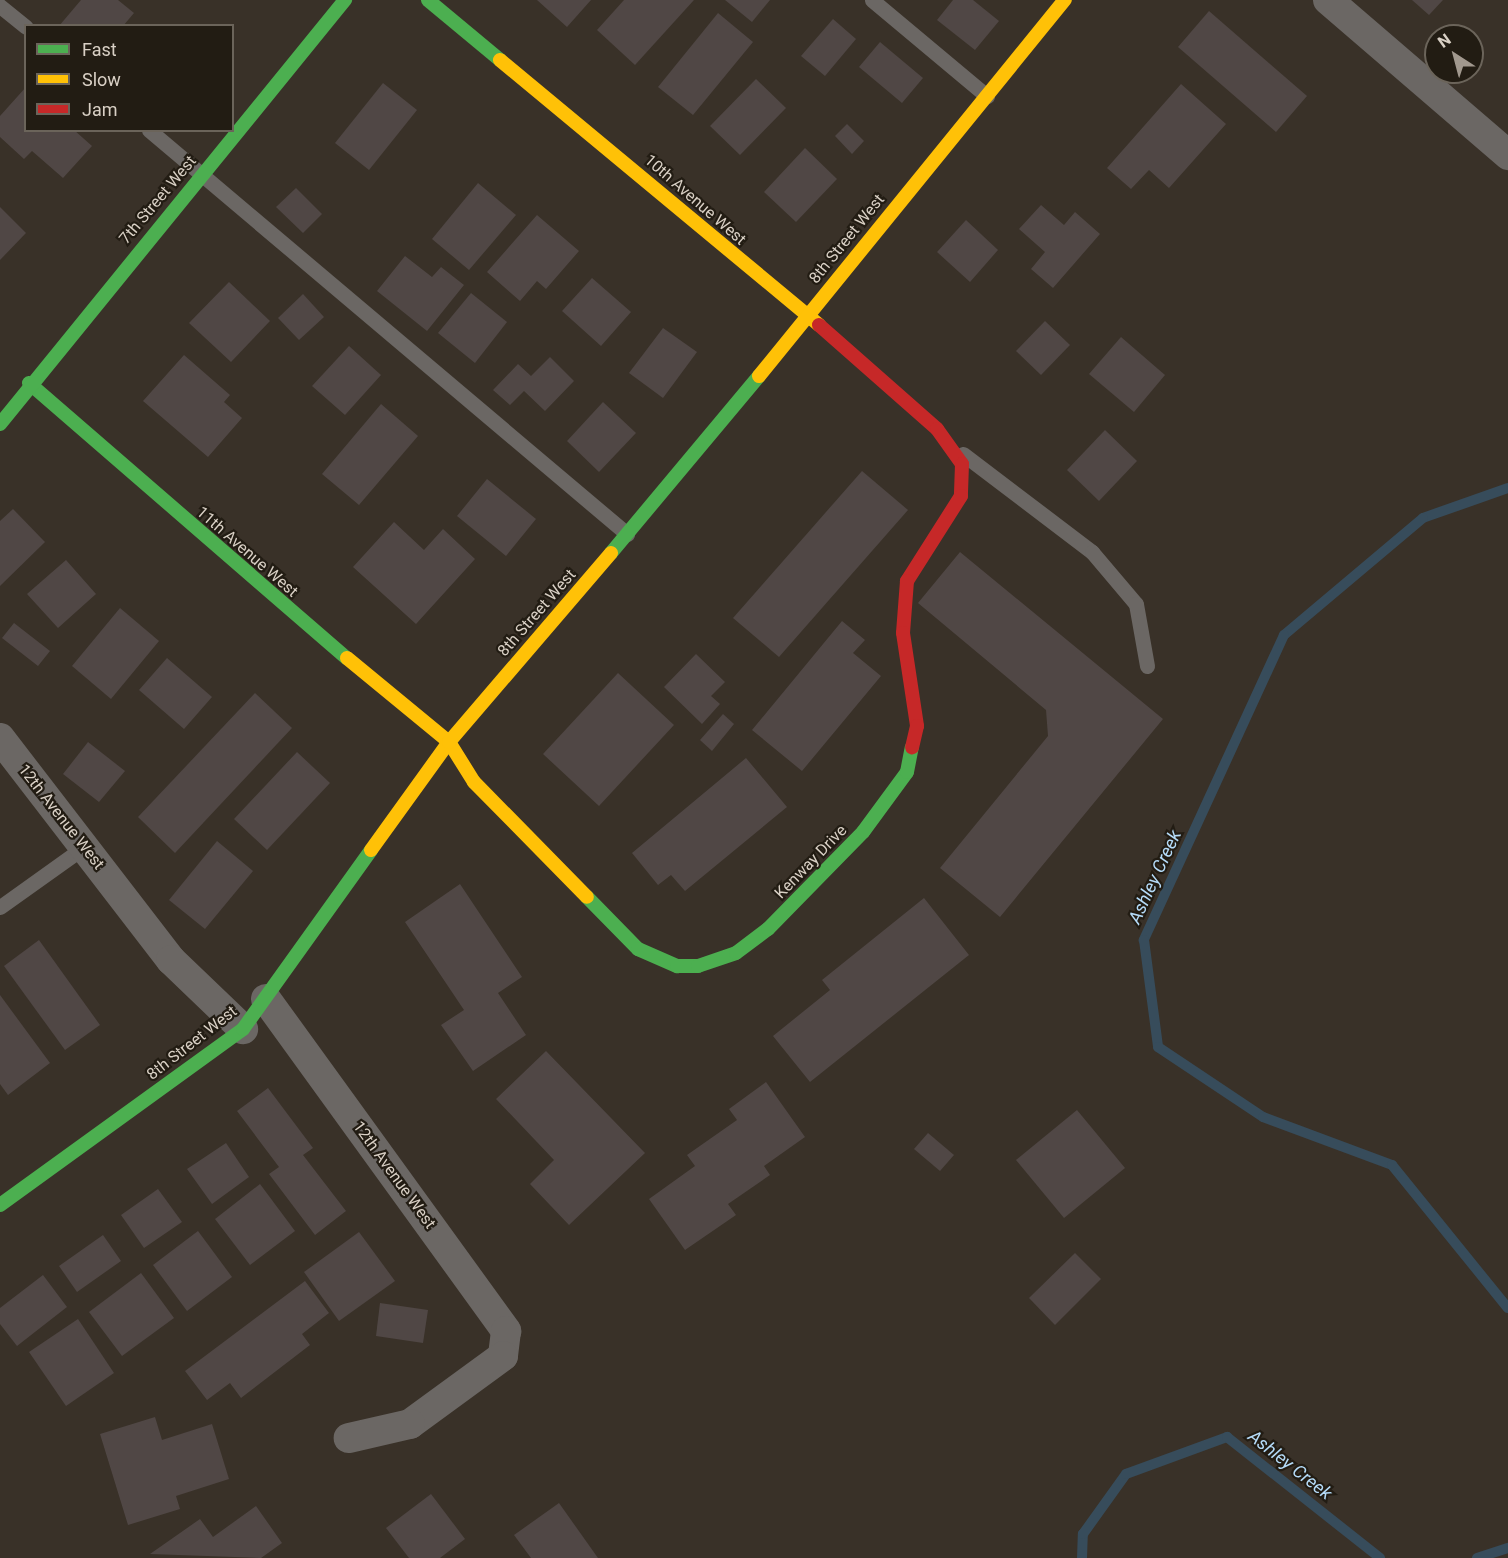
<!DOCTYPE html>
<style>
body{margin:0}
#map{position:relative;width:1508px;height:1558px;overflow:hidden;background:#393128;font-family:Roboto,sans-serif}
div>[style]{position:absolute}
.stream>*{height:10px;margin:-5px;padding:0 5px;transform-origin:5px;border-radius:5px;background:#374c5b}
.building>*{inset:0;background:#504745}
.lane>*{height:15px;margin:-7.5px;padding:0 7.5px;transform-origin:7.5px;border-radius:7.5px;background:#6b6764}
.street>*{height:30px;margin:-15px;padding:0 15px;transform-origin:15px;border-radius:15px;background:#6b6764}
.fast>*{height:14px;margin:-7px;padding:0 7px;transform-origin:7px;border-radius:7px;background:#4caf50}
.slow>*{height:14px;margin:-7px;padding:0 7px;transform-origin:7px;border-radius:7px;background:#ffc107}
.jam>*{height:14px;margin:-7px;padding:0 7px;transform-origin:7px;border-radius:7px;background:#c62828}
span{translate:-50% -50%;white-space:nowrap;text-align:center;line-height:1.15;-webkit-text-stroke:4.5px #221c13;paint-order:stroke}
.street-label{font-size:16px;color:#d9d0c5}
.water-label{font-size:18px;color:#b5dbf8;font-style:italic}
.legend{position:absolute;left:24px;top:24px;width:210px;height:108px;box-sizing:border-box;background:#221c13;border:2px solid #6b645a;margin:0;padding:8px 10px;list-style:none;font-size:18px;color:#d9d0c5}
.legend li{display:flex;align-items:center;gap:12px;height:30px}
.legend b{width:30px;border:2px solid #6b645a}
.north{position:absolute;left:1424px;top:24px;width:60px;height:60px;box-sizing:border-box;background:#221c13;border:2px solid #6b645a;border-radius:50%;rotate:324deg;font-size:16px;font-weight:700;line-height:24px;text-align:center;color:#d9d0c5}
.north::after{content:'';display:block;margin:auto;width:21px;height:27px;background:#a1988e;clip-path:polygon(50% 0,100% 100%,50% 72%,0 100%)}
</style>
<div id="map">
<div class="stream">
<div style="left:1508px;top:488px;width:90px;rotate:160.6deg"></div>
<div style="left:1423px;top:518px;width:182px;rotate:139.9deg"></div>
<div style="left:1284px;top:635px;width:336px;rotate:114.7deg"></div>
<div style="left:1144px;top:940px;width:108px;rotate:82.5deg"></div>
<div style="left:1158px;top:1047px;width:126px;rotate:33.7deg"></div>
<div style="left:1263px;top:1117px;width:138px;rotate:20.4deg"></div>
<div style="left:1392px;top:1165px;width:184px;rotate:51deg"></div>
<div style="left:1082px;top:1558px;width:24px;rotate:-88deg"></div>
<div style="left:1083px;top:1534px;width:74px;rotate:-54.4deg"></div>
<div style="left:1126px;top:1474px;width:108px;rotate:-20.1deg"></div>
<div style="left:1227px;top:1437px;width:195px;rotate:38.3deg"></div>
<div style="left:1477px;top:1558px;width:33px;rotate:-18deg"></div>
</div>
<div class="building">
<div style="clip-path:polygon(81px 0,118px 0,134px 13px,123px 26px,59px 26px)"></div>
<div style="clip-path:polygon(537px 0,591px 0,567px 27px)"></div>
<div style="clip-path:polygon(624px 0,694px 0,635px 65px,597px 30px)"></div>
<div style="clip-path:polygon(725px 0,770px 0,752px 22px)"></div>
<div style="clip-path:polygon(953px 0,973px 0,999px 21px,975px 50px,937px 20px)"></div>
<div style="clip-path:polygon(1412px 0,1443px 0,1429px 15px)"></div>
<div style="clip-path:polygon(1209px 11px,1307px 96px,1276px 132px,1178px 47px)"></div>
<div style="clip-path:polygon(718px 13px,753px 42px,693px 115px,658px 87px)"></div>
<div style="clip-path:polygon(833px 19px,856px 39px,825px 76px,801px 56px)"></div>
<div style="clip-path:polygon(880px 42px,923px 78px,902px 103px,859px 67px)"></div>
<div style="clip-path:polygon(756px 79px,786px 108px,740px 155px,710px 126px)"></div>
<div style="clip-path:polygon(383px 83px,417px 110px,369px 170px,335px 143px)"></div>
<div style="clip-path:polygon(1181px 84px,1226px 124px,1169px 188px,1149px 170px,1131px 189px,1107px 168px)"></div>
<div style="clip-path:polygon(26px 87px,26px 130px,74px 130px,92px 146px,63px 178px,32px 151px,24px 159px,0 137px,0 116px)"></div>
<div style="clip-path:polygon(847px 124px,864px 141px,852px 154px,835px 136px)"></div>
<div style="clip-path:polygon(805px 148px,837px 179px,796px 222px,764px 192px)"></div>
<div style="clip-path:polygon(478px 183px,516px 215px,469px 270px,432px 239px)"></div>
<div style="clip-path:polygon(296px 188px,322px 214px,303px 233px,276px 207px)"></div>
<div style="clip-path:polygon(1041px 205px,1064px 225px,1075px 212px,1100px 234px,1053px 288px,1031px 269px,1045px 252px,1019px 229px)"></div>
<div style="clip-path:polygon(0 207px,26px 233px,0 260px)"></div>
<div style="clip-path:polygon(537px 215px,579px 251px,546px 289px,537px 281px,520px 301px,487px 272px)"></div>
<div style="clip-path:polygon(966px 220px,998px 250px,970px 282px,937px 252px)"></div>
<div style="clip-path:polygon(405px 256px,432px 277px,441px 267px,464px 285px,427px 331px,377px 291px)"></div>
<div style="clip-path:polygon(592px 278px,631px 312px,601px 346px,562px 311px)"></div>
<div style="clip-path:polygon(229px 282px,270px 321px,231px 362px,189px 323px)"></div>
<div style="clip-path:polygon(471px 293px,507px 322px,475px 363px,438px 333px)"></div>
<div style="clip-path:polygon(303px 294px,324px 317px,299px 340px,278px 318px)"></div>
<div style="clip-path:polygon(1045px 321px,1070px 345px,1041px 375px,1016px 351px)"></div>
<div style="clip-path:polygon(663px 328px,697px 352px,663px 398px,629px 373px)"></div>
<div style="clip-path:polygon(1121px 337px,1165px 375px,1134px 412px,1089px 374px)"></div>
<div style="clip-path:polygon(349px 346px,381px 375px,345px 415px,312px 386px)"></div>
<div style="clip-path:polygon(184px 355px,230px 395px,224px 402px,242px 418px,208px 457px,143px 401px)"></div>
<div style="clip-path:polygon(550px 357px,574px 381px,545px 411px,524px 391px,510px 405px,493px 390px,518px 364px,531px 376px)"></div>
<div style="clip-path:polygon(603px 402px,636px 433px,599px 472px,567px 441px)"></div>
<div style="clip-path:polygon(381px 404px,418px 436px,359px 505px,322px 474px)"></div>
<div style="clip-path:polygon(1105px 430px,1137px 461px,1099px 501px,1067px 470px)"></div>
<div style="clip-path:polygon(862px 471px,908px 510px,779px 657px,733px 618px)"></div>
<div style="clip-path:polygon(487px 479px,536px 519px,506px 556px,457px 516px)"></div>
<div style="clip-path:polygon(13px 509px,45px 542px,0 586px,0 521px)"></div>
<div style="clip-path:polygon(394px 522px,424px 550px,443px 529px,475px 559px,416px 624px,353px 567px)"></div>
<div style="clip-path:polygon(960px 552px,1163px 719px,1000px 917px,940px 868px,1048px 736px,1046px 710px,918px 603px)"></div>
<div style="clip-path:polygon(66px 560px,96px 594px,58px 628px,27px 594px)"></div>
<div style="clip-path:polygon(120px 608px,159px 641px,111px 699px,72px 666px)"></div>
<div style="clip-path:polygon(842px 621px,865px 640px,853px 653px,881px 676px,802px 771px,752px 730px)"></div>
<div style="clip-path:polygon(14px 623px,50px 651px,38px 666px,2px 638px)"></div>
<div style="clip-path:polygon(696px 654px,725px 682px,711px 696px,720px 704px,702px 724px,664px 687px)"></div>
<div style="clip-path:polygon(167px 658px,212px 697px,184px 729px,139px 690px)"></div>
<div style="clip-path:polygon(618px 673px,674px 725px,599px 806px,543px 754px)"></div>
<div style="clip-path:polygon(255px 693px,292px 728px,175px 853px,138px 817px)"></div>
<div style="clip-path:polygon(723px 714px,734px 724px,712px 751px,700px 740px)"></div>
<div style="clip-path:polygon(88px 742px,125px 771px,99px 802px,63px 774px)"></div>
<div style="clip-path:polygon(297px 752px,330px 783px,267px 850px,234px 819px)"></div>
<div style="clip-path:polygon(746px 758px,787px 807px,685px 891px,671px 875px,658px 885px,632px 853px)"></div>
<div style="clip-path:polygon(217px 841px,253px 871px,205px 929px,169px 900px)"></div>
<div style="clip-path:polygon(460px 884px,522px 977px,498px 993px,526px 1035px,473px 1071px,441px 1025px,464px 1010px,405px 922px)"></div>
<div style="clip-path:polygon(924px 898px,969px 955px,810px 1082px,773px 1036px,830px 990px,822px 980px)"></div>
<div style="clip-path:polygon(39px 940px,100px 1025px,65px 1050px,4px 966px)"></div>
<div style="clip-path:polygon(0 995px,50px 1063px,8px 1095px,0 1084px)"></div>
<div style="clip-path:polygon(546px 1051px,645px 1153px,569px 1225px,530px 1184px,554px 1160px,496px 1099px)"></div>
<div style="clip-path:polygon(766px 1082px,805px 1137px,764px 1166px,770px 1175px,728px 1204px,736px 1215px,685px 1250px,649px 1199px,695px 1166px,687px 1155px,737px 1120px,729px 1109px)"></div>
<div style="clip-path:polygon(268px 1088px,313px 1148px,303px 1155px,346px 1211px,315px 1235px,269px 1174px,279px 1167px,237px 1111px)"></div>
<div style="clip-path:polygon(1077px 1110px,1125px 1168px,1064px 1218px,1016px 1160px)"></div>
<div style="clip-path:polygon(928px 1133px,954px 1155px,940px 1171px,914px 1149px)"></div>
<div style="clip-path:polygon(226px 1143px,249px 1177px,212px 1204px,187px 1169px)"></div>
<div style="clip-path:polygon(260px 1184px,295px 1231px,250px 1265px,215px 1219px)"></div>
<div style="clip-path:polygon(158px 1189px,182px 1222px,144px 1248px,121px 1215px)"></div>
<div style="clip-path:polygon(198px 1231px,232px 1277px,187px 1311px,153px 1265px)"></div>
<div style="clip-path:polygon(359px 1232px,395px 1281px,339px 1321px,304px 1272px)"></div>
<div style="clip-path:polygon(103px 1235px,121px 1261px,77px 1292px,59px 1266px)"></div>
<div style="clip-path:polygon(1075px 1253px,1101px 1279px,1055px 1325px,1029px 1298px)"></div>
<div style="clip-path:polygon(141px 1273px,174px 1318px,122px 1356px,89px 1312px)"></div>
<div style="clip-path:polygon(43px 1275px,67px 1307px,17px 1346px,0 1324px,0 1308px)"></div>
<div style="clip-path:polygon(305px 1281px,329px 1313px,302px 1334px,310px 1345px,241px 1398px,230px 1383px,207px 1400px,185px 1371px)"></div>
<div style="clip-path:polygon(380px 1303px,428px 1310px,423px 1343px,376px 1336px)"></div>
<div style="clip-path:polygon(78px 1319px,114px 1373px,66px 1406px,29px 1352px)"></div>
<div style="clip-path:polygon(155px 1417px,162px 1440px,212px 1424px,229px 1479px,176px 1496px,180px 1509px,128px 1525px,100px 1434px)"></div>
<div style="clip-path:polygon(431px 1494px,465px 1539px,440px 1558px,409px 1558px,386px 1528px)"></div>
<div style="clip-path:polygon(559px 1503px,598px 1558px,531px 1558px,514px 1535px)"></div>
<div style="clip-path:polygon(256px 1506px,282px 1543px,261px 1558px,150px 1554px,200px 1519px,213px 1537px)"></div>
</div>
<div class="lane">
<div style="left:872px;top:0;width:150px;rotate:39.9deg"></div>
<div style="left:0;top:6px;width:33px;rotate:39deg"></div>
<div style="left:149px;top:130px;width:626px;rotate:40.2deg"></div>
<div style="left:963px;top:454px;width:162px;rotate:37.2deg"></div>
<div style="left:1092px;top:552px;width:68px;rotate:49.8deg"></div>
<div style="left:1136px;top:604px;width:63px;rotate:79.9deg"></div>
<div style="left:0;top:907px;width:103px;rotate:-35.5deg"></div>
</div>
<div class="street">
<div style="left:1328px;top:0;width:238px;rotate:40.7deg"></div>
<div style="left:0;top:738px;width:280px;rotate:52.4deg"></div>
<div style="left:171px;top:960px;width:100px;rotate:43.8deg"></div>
<div style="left:266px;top:999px;width:410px;rotate:54.1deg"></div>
<div style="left:506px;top:1331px;width:25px;rotate:97deg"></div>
<div style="left:503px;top:1356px;width:115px;rotate:143.8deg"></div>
<div style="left:410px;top:1424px;width:63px;rotate:167.1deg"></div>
</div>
<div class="fast">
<div style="left:428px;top:0;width:94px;rotate:39.8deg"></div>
<div style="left:29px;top:383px;width:420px;rotate:40.9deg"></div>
<div style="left:0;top:424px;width:547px;rotate:-50.87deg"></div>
<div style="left:611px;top:553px;width:231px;rotate:-50.1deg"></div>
<div style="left:587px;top:897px;width:73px;rotate:45.6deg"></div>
<div style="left:638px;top:949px;width:43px;rotate:23.6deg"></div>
<div style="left:677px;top:966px;width:21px"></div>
<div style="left:698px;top:966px;width:40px;rotate:-18.9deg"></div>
<div style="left:736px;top:953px;width:40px;rotate:-37deg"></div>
<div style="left:768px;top:929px;width:136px;rotate:-45.6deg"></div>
<div style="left:863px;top:832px;width:74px;rotate:-53.7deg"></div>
<div style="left:907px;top:772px;width:25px;rotate:-79deg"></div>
<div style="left:0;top:1205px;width:300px;rotate:-35.9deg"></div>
<div style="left:243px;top:1029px;width:220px;rotate:-54.4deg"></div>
</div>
<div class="slow">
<div style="left:500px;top:60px;width:415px;rotate:39.7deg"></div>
<div style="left:759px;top:376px;width:485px;rotate:-50.9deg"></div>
<div style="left:347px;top:658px;width:132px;rotate:39.5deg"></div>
<div style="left:449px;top:742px;width:47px;rotate:58deg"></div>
<div style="left:474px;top:782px;width:161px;rotate:45.5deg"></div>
<div style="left:371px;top:850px;width:133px;rotate:-54.2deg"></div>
<div style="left:449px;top:742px;width:249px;rotate:-49.4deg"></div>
</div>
<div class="jam">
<div style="left:819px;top:325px;width:157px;rotate:41.4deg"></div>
<div style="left:937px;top:429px;width:43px;rotate:54.5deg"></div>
<div style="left:962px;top:464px;width:32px;rotate:92deg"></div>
<div style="left:961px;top:496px;width:101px;rotate:122.4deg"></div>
<div style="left:907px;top:581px;width:52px;rotate:94.4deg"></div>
<div style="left:903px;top:633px;width:94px;rotate:81.4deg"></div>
<div style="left:917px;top:726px;width:22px;rotate:103deg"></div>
</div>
<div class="street-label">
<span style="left:158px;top:200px;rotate:-50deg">7th Street West</span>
<span style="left:695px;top:200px;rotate:41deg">10th Avenue West</span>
<span style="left:847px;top:239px;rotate:-51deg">8th Street West</span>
<span style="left:247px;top:552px;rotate:41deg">11th Avenue West</span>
<span style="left:537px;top:613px;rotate:-49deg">8th Street West</span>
<span style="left:61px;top:817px;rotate:52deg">12th Avenue West</span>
<span style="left:811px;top:862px;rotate:-46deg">Kenway Drive</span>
<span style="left:192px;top:1043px;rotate:-38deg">8th Street West</span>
<span style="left:394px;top:1175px;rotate:54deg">12th Avenue West</span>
</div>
<div class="water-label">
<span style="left:1155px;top:877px;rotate:-65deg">Ashley Creek</span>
<span style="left:1290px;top:1465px;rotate:38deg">Ashley Creek</span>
</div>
<ul class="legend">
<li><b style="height:8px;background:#4caf50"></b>Fast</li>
<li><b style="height:8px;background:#ffc107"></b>Slow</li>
<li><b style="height:8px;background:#c62828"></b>Jam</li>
</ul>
<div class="north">N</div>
</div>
